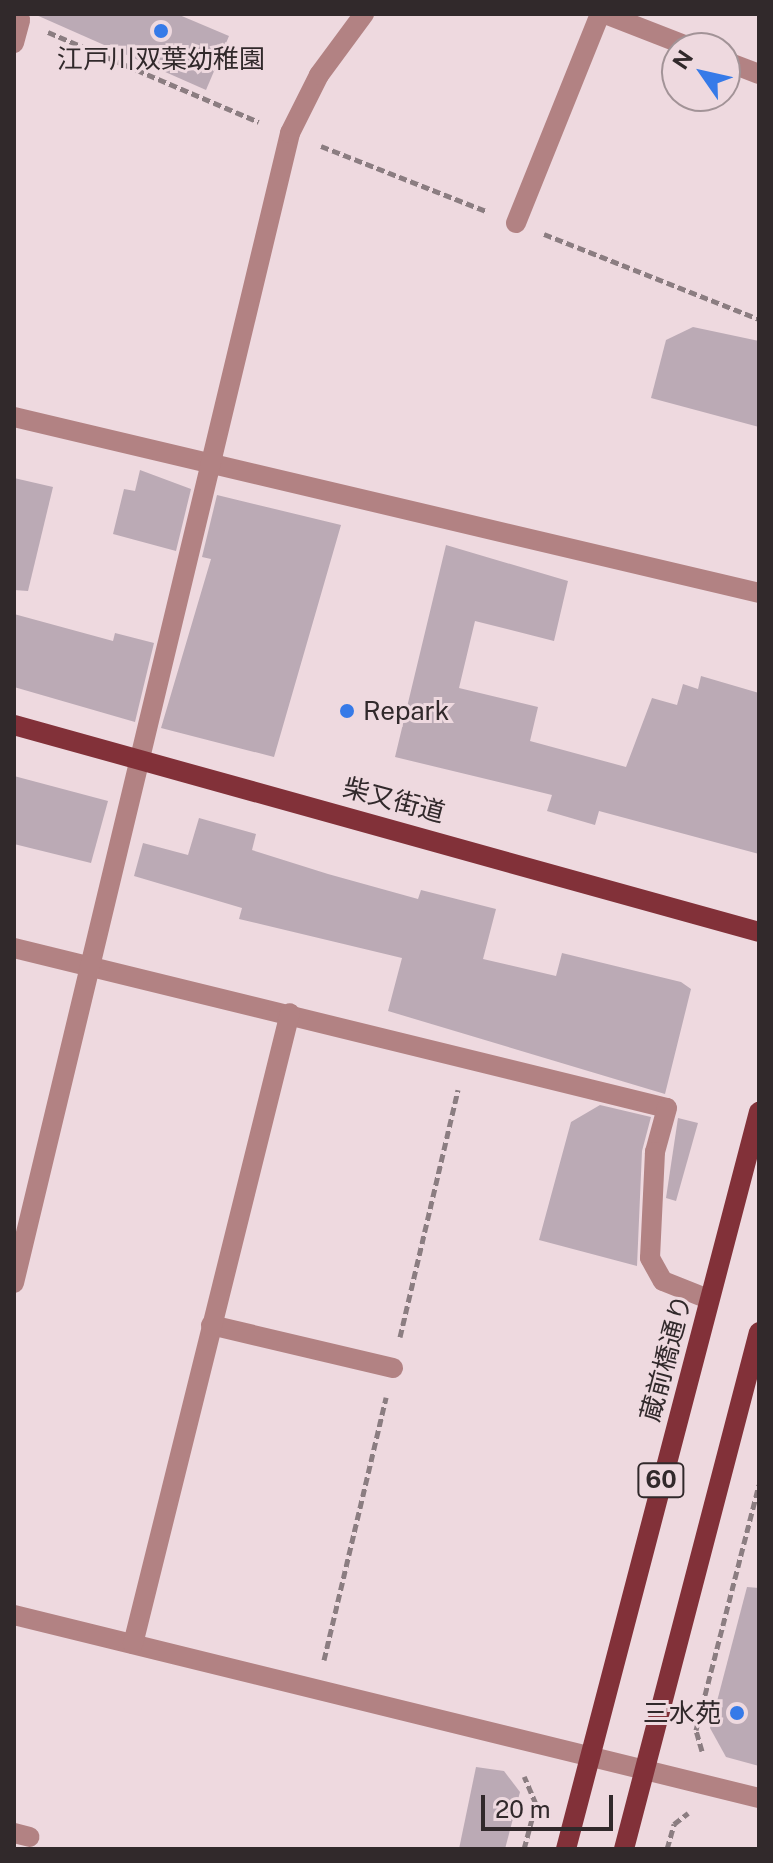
<!DOCTYPE html>
<meta charset="utf-8">
<style>
body{margin:0}
#map{position:relative;width:773px;height:1863px;overflow:hidden;background:#eed9df;font-family:"Public Sans","Noto Sans JP",sans-serif}
div>[style]{position:absolute}
.building>*{inset:0;background:#bbaab5}
.path>*{height:5px;margin-top:-2.5px;transform-origin:0;background:repeating-linear-gradient(90deg,#8b7d81 0 8px,transparent 0 12px)}
.minor>*{height:20px;margin:-10px;padding:0 10px;transform-origin:10px;border-radius:10px;background:#b28283}
.major>*{height:20px;margin:-10px;padding:0 10px;transform-origin:10px;border-radius:10px;background:#823139}
.dots>*{width:22px;height:22px;translate:-50% -50%;box-sizing:border-box;border:4px solid #eed9df;border-radius:50%}
span{translate:-50% -50%;white-space:nowrap;text-align:center;line-height:1.15;-webkit-text-stroke:6px #eed9df;paint-order:stroke}
.shield-label span{padding:2px 6px;background:#eed9df;border:2px solid;border-radius:6px;-webkit-text-stroke-width:0}
.shield-label{font-size:24px;color:#31292b;font-weight:700}
.poi-label{font-size:26px;color:#31292b}
.left{translate:0 -50%;text-align:left}
.right{translate:-100% -50%;text-align:right}
.street-label{font-size:26px;color:#31292b}
.frame{position:absolute;inset:0;border:16px solid #31292b;pointer-events:none}
.north{position:absolute;left:661px;top:32px;width:80px;height:80px;box-sizing:border-box;background:#eed9df;border:2px solid #a29397;border-radius:50%;rotate:304deg;font-size:22px;font-weight:700;line-height:32px;text-align:center;color:#31292b}
.north::after{content:'';display:block;margin:auto;width:28px;height:36px;background:#367ae8;clip-path:polygon(50% 0,100% 100%,50% 72%,0 100%)}
.scale{position:absolute;left:481px;top:1795px;width:132px;height:36px;box-sizing:border-box;border:4px solid #31292b;border-top:0;padding-left:10px;font-size:24px;line-height:28px;white-space:nowrap;color:#31292b;-webkit-text-stroke:6px #eed9df;paint-order:stroke}
</style>
<div id="map">
<div class="building">
<div style="clip-path:polygon(34px 14px,177px 14px,229px 36px,206px 90px)"></div>
<div style="clip-path:polygon(693px 327px,759px 341px,759px 427px,651px 398px,666px 340px)"></div>
<div style="clip-path:polygon(140px 470px,191px 489px,176px 551px,113px 534px,124px 489px,135px 491px)"></div>
<div style="clip-path:polygon(14px 478px,53px 487px,28px 591px,14px 590px)"></div>
<div style="clip-path:polygon(217px 495px,341px 525px,274px 757px,161px 728px,211px 559px,202px 557px)"></div>
<div style="clip-path:polygon(446px 545px,568px 581px,554px 641px,475px 621px,459px 688px,538px 707px,530px 741px,626px 767px,652px 698px,677px 705px,683px 684px,698px 689px,701px 676px,759px 693px,759px 854px,599px 811px,595px 825px,547px 811px,552px 795px,395px 757px)"></div>
<div style="clip-path:polygon(14px 614px,113px 641px,115px 633px,154px 643px,135px 722px,14px 687px)"></div>
<div style="clip-path:polygon(14px 776px,108px 801px,91px 863px,14px 844px)"></div>
<div style="clip-path:polygon(199px 818px,256px 834px,252px 850px,328px 874px,418px 899px,421px 890px,496px 909px,483px 959px,556px 976px,562px 953px,681px 982px,691px 989px,665px 1094px,388px 1011px,402px 958px,239px 919px,242px 908px,134px 876px,143px 843px,188px 855px)"></div>
<div style="clip-path:polygon(600px 1105px,651px 1117px,642px 1151px,637px 1266px,539px 1240px,571px 1122px)"></div>
<div style="clip-path:polygon(678px 1118px,698px 1123px,676px 1201px,666px 1198px)"></div>
<div style="clip-path:polygon(747px 1587px,759px 1588px,759px 1766px,726px 1757px,710px 1728px)"></div>
<div style="clip-path:polygon(476px 1767px,504px 1771px,520px 1792px,505px 1849px,459px 1849px)"></div>
</div>
<div class="path">
<div style="left:48px;top:32px;width:229px;rotate:23.1deg"></div>
<div style="left:321px;top:146px;width:177px;rotate:21.5deg"></div>
<div style="left:544px;top:234px;width:231px;rotate:21.6deg"></div>
<div style="left:400px;top:1337px;width:254px;rotate:-76.8deg"></div>
<div style="left:324px;top:1660px;width:270px;rotate:-76.7deg"></div>
<div style="left:702px;top:1751px;width:22px;rotate:-106deg"></div>
<div style="left:696px;top:1730px;width:253px;rotate:-75.6deg"></div>
<div style="left:524px;top:1849px;width:47px;rotate:-75.1deg"></div>
<div style="left:536px;top:1804px;width:30px;rotate:-113deg"></div>
<div style="left:667px;top:1849px;width:26px;rotate:-74deg"></div>
<div style="left:674px;top:1824px;width:18px;rotate:-38deg"></div>
</div>
<div class="minor">
<div style="left:605px;top:14px;width:93px;rotate:21.3deg"></div>
<div style="left:14px;top:43px;width:24px;rotate:-75deg"></div>
<div style="left:725px;top:61px;width:36px;rotate:21deg"></div>
<div style="left:516px;top:223px;width:225px;rotate:-68.1deg"></div>
<div style="left:14px;top:417px;width:766px;rotate:13.29deg"></div>
<div style="left:14px;top:948px;width:672px;rotate:13.77deg"></div>
<div style="left:667px;top:1108px;width:46px;rotate:105.3deg"></div>
<div style="left:655px;top:1152px;width:106px;rotate:92.7deg"></div>
<div style="left:650px;top:1258px;width:26px;rotate:61deg"></div>
<div style="left:663px;top:1281px;width:48px;rotate:21.8deg"></div>
<div style="left:14px;top:1283px;width:1183px;rotate:-76.5deg"></div>
<div style="left:290px;top:133px;width:65px;rotate:-63.4deg"></div>
<div style="left:319px;top:75px;width:76px;rotate:-53.6deg"></div>
<div style="left:211px;top:1325px;width:187px;rotate:13.3deg"></div>
<div style="left:14px;top:1615px;width:767px;rotate:13.8deg"></div>
<div style="left:133px;top:1644px;width:650px;rotate:-76.03deg"></div>
<div style="left:14px;top:1833px;width:16px;rotate:14deg"></div>
</div>
<div class="major">
<div style="left:14px;top:725px;width:773px;rotate:15.53deg"></div>
<div style="left:566px;top:1849px;width:762px;rotate:-75.33deg"></div>
<div style="left:624px;top:1849px;width:534px;rotate:-75.37deg"></div>
</div>
<div class="dots">
<div style="left:161px;top:31px;background:#367ae8"></div>
<div style="left:347px;top:711px;background:#367ae8"></div>
<div style="left:737px;top:1713px;background:#367ae8"></div>
</div>
<div class="shield-label">
<span style="left:661px;top:1480px">60</span>
</div>
<div class="poi-label">
<span style="left:161px;top:59px">江戸川双葉幼稚園</span>
<span class="left" style="left:363px;top:711px">Repark</span>
<span class="right" style="left:721px;top:1713px">三水苑</span>
</div>
<div class="street-label">
<span style="left:394px;top:800px;rotate:15deg">柴又街道</span>
<span style="left:666px;top:1358px;rotate:-75deg">蔵前橋通り</span>
</div>
<div class="frame"></div>
<div class="north">N</div>
<div class="scale">20 m</div>
</div>
